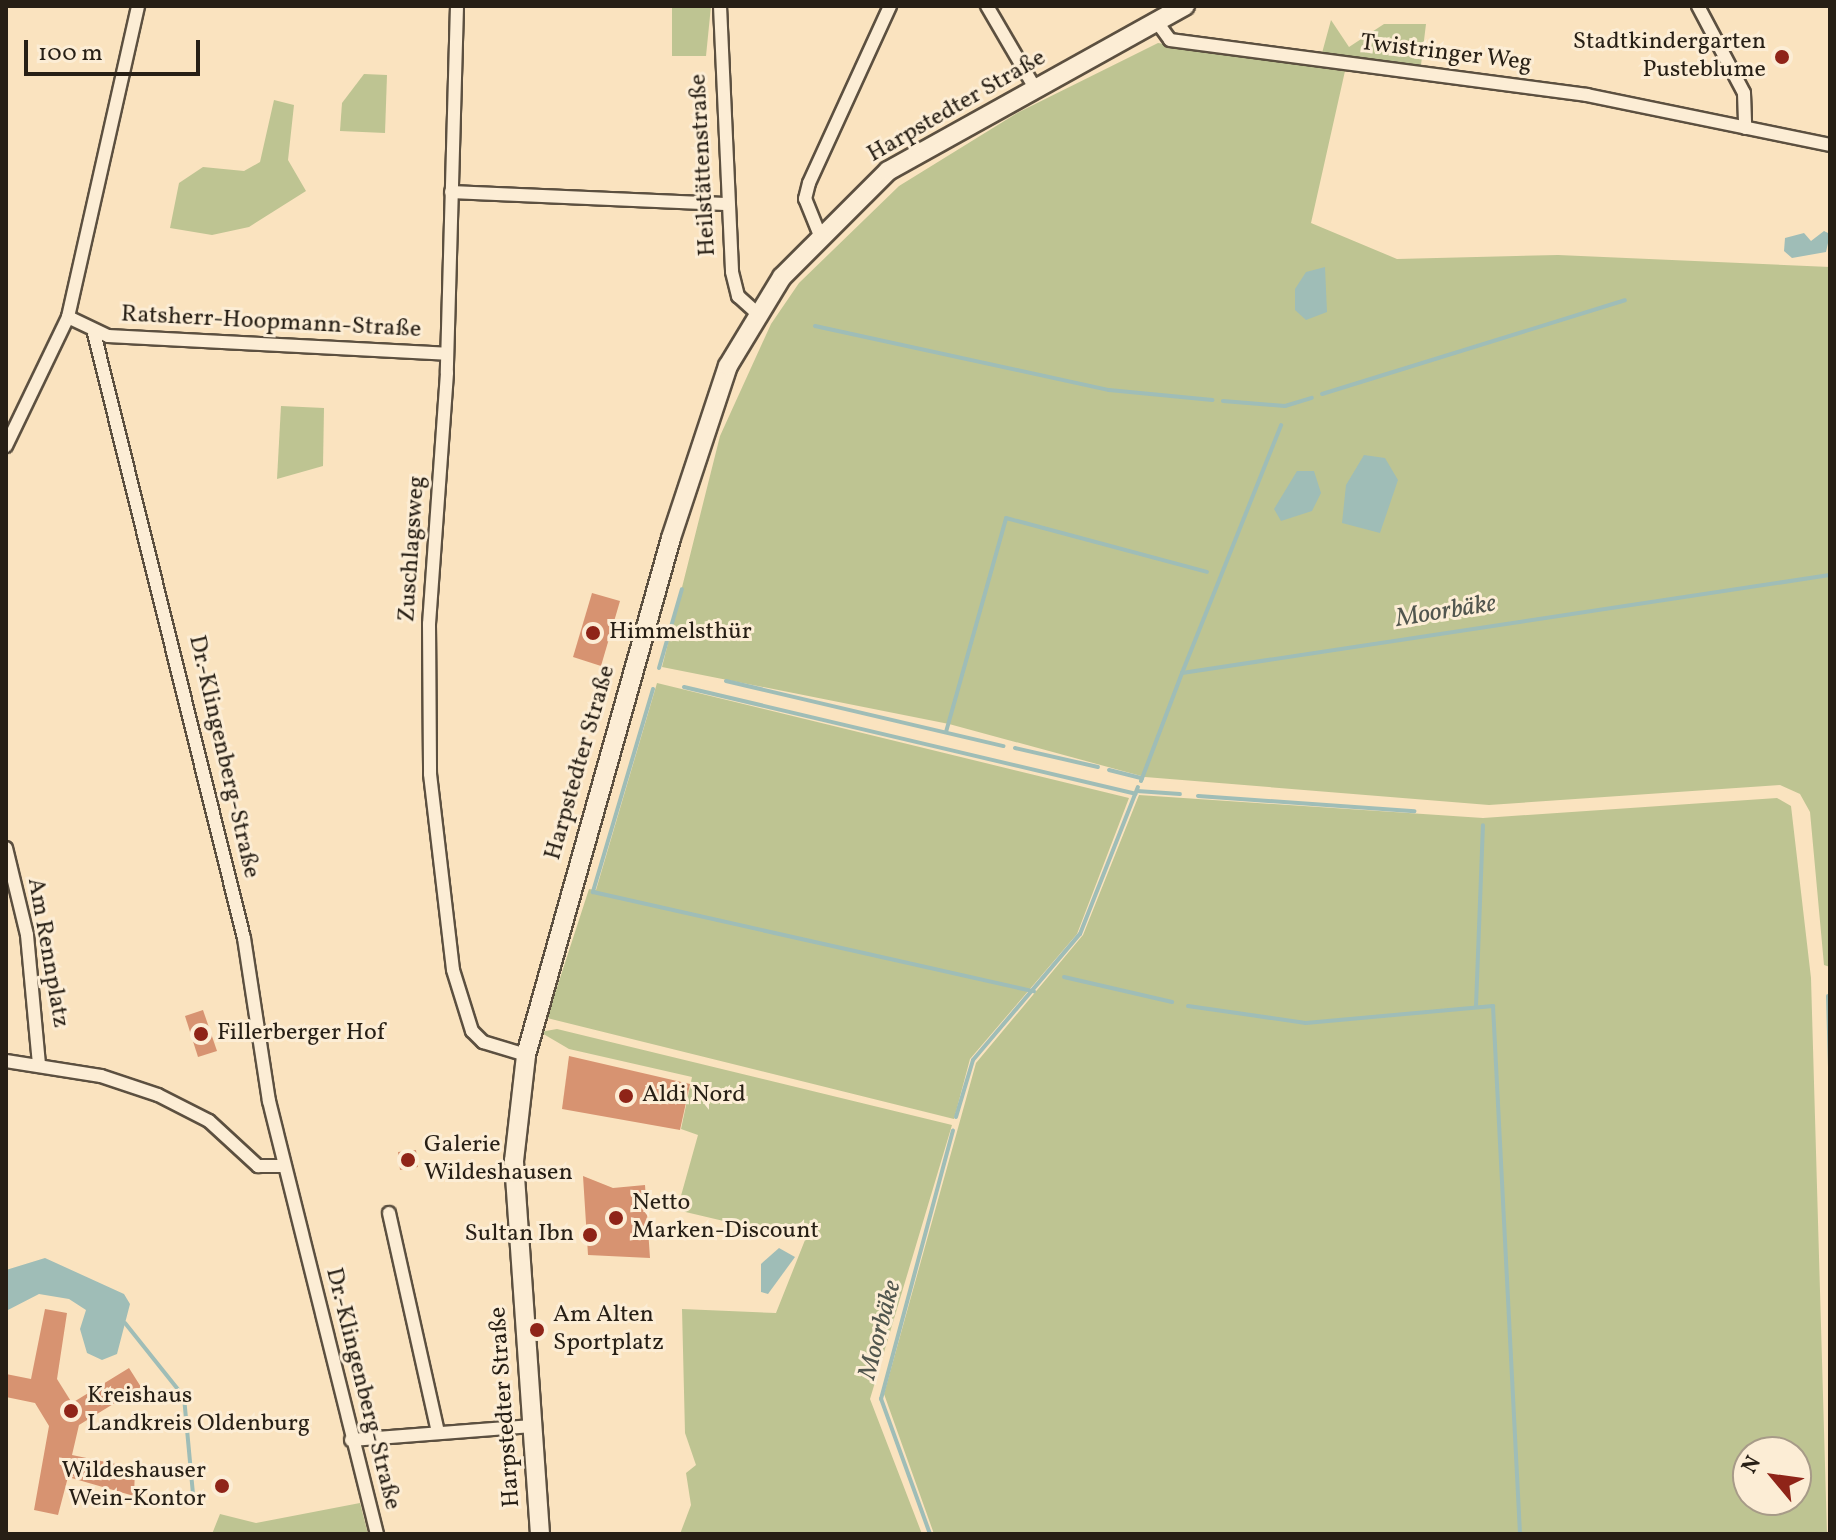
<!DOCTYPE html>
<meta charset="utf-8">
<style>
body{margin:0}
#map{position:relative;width:1836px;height:1540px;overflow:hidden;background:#fae3bf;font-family:Vollkorn,serif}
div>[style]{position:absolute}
.green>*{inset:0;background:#bec492}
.water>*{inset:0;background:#9fbdb7}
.stream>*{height:4px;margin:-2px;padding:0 2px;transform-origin:2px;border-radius:2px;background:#9fbdb7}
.building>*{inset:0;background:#d79371}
.roads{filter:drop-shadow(2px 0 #5c5040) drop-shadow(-2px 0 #5c5040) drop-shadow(0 2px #5c5040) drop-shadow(0 -2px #5c5040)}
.street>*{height:12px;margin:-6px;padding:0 6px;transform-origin:6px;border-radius:6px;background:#fcedd5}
.secondary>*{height:18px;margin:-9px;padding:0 9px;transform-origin:9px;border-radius:9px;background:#fcedd5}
.dots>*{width:22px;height:22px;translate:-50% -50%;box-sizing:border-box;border:4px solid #fcedd5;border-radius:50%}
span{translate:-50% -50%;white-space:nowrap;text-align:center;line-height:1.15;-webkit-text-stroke:6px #fcedd5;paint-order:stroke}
.poi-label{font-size:24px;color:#271f15}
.right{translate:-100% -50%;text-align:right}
.left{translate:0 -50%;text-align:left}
.street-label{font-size:24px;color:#271f15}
.water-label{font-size:26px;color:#51564e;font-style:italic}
.frame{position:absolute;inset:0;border:8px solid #271f15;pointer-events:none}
.north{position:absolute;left:1732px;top:1436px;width:80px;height:80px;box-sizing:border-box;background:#fcedd5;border:2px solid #a79b88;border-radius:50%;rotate:299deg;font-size:22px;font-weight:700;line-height:32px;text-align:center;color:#271f15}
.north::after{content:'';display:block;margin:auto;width:28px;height:36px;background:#8f2418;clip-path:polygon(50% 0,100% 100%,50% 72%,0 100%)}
.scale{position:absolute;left:24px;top:40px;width:176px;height:36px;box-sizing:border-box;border:4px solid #271f15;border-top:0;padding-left:10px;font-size:24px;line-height:28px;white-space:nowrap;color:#271f15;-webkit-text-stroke:6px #fcedd5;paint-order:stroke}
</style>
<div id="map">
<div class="green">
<div style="clip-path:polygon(672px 6px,711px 6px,706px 56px,672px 56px)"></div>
<div style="clip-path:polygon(1331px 20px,1349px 47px,1384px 24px,1426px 24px,1421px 65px,1322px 53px)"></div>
<div style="clip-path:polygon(1158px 43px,1345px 71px,1311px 223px,1397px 259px,1558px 255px,1830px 267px,1830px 967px,1824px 965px,1810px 812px,1800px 794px,1780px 785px,1489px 805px,1145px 777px,949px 724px,662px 667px,720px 436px,771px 324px,799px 283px,899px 186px,1019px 112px)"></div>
<div style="clip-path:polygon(364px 74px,387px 75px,385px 133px,340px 131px,342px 103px)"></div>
<div style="clip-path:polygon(274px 100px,294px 105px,288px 160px,306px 191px,249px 227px,212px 235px,170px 228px,179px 183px,203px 167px,244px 171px,260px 162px)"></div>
<div style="clip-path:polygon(281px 406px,324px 408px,323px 466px,277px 479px)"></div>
<div style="clip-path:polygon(657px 683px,1129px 798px,1077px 934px,970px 1059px,954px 1119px,547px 1018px,589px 889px,596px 890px)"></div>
<div style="clip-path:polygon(evenodd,1139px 795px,1483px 818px,1777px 798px,1791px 806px,1811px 978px,1827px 1534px,934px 1534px,884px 1394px,958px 1128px,976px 1063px,1083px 935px,1139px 795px,1748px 1452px,1796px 1452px,1796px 1500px,1748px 1500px,1748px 1452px)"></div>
<div style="clip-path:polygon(557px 1029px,952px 1125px,870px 1399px,922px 1534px,680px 1534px,691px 1505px,686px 1473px,696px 1465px,685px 1433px,682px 1309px,776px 1313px,805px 1240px,677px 1210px,698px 1135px,681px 1129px,692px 1077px,569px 1049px,540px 1032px)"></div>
<div style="clip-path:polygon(360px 1503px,368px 1534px,212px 1534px,220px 1514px,256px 1523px)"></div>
</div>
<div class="water">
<div style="clip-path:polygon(1824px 231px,1830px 234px,1826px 252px,1792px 258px,1784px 251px,1785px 238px,1804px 233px,1811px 241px)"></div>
<div style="clip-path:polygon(1325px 267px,1327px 312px,1306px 320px,1295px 310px,1295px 289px,1306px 272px)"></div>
<div style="clip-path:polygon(1364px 455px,1385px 458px,1398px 480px,1380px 533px,1342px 523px,1346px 485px)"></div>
<div style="clip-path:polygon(1297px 471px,1314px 471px,1321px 493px,1312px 511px,1281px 521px,1274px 509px)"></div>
<div style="clip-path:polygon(779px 1248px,795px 1257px,768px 1294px,761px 1292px,761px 1264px)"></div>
<div style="clip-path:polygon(45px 1258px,124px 1294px,130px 1304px,117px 1354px,102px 1360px,87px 1353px,80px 1329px,86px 1310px,69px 1299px,39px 1294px,6px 1311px,6px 1270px)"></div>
</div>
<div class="stream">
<div style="left:815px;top:326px;width:301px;rotate:12.3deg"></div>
<div style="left:1109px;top:390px;width:104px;rotate:5.5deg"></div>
<div style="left:1322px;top:394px;width:317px;rotate:-17.2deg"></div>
<div style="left:1223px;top:401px;width:62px;rotate:4.6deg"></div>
<div style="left:1285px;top:406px;width:28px;rotate:-17deg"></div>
<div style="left:659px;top:668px;width:82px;rotate:-73.8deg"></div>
<div style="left:1182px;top:673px;width:267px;rotate:-68.2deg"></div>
<div style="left:726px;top:681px;width:285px;rotate:13.2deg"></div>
<div style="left:684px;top:687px;width:464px;rotate:13.3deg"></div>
<div style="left:653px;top:689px;width:212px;rotate:106.5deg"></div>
<div style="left:593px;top:892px;width:452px;rotate:12.7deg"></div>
<div style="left:946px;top:732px;width:222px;rotate:-74.3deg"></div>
<div style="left:1006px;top:518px;width:208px;rotate:15deg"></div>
<div style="left:1015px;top:748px;width:85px;rotate:12.9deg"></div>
<div style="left:1109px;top:770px;width:34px;rotate:14deg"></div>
<div style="left:1141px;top:781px;width:116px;rotate:-69.2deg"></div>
<div style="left:1182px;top:673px;width:655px;rotate:-8.6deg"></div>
<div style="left:1137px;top:791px;width:43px;rotate:4deg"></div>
<div style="left:1198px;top:796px;width:217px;rotate:4deg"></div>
<div style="left:1064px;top:977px;width:111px;rotate:13deg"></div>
<div style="left:1828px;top:996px;width:71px;rotate:88.4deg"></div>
<div style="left:1188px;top:1006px;width:119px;rotate:8.2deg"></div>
<div style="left:1306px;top:1023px;width:188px;rotate:-5.2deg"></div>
<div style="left:1493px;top:1006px;width:529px;rotate:87.07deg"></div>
<div style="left:1476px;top:1006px;width:181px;rotate:-87.8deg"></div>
<div style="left:956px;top:1117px;width:59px;rotate:-73.4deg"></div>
<div style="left:973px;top:1060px;width:165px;rotate:-49.7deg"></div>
<div style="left:1080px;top:934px;width:158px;rotate:-68.5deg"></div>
<div style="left:125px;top:1323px;width:95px;rotate:51.4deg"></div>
<div style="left:184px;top:1397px;width:97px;rotate:84.7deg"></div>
<div style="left:930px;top:1534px;width:144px;rotate:-109.9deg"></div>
<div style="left:881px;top:1399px;width:278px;rotate:-75deg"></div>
</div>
<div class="building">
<div style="clip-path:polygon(592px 593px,620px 601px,601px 666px,573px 657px)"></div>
<div style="clip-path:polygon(203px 1010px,217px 1051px,198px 1057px,185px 1016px)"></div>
<div style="clip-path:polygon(569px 1056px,690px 1084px,680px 1130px,562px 1109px)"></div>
<div style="clip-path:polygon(416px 1150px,418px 1167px,400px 1170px,398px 1152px)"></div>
<div style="clip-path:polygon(583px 1176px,613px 1188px,645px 1185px,650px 1258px,588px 1255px)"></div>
<div style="clip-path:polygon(45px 1309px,67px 1313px,57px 1379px,72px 1403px,129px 1368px,141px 1387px,79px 1425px,72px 1455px,135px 1468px,134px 1496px,68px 1477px,58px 1515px,34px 1510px,49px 1426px,35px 1403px,6px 1397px,6px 1374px,31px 1379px)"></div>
</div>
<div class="roads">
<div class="street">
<div style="left:457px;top:6px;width:367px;rotate:91.6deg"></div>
<div style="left:447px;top:373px;width:252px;rotate:94.1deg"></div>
<div style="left:429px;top:624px;width:150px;rotate:89.6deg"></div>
<div style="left:430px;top:774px;width:197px;rotate:83.3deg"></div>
<div style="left:453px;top:970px;width:64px;rotate:72.7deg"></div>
<div style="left:472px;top:1031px;width:16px;rotate:45deg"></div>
<div style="left:483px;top:1042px;width:45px;rotate:16.8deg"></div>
<div style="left:720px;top:6px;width:266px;rotate:87.4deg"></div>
<div style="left:732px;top:272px;width:25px;rotate:76deg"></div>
<div style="left:738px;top:296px;width:25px;rotate:42deg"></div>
<div style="left:987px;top:6px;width:95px;rotate:59.7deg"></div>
<div style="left:1698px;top:6px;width:98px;rotate:62.1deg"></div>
<div style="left:1744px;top:93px;width:35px;rotate:88deg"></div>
<div style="left:1157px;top:22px;width:22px;rotate:54deg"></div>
<div style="left:1170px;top:40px;width:421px;rotate:7.5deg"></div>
<div style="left:1587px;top:95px;width:248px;rotate:11.6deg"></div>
<div style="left:451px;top:192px;width:274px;rotate:2.5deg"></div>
<div style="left:819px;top:233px;width:37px;rotate:-112deg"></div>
<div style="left:805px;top:199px;width:16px;rotate:-76deg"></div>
<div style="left:809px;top:183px;width:195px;rotate:-65.4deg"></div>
<div style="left:68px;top:317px;width:44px;rotate:25.4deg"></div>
<div style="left:108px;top:336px;width:339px;rotate:3deg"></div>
<div style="left:94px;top:333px;width:623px;rotate:76.08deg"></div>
<div style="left:244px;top:938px;width:165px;rotate:81.3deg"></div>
<div style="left:269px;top:1101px;width:446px;rotate:76deg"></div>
<div style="left:6px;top:446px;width:143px;rotate:-64.3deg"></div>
<div style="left:68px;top:317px;width:319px;rotate:-77.3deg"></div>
<div style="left:6px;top:848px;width:89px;rotate:76.4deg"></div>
<div style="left:27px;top:935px;width:131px;rotate:84.7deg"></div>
<div style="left:6px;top:1061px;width:96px;rotate:9deg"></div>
<div style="left:101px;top:1076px;width:60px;rotate:18.4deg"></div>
<div style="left:158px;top:1095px;width:57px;rotate:27deg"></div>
<div style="left:209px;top:1121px;width:67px;rotate:42.6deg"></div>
<div style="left:258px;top:1166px;width:25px"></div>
<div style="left:389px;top:1213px;width:224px;rotate:77.4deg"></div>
<div style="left:351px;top:1440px;width:182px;rotate:-4.4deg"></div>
</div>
<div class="secondary">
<div style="left:540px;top:1534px;width:374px;rotate:-94deg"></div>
<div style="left:514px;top:1161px;width:107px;rotate:-83.5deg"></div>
<div style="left:526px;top:1055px;width:537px;rotate:-74.33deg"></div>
<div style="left:671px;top:538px;width:181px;rotate:-71.7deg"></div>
<div style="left:728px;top:366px;width:104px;rotate:-58.8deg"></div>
<div style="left:782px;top:277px;width:150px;rotate:-45deg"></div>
<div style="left:888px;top:171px;width:340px;rotate:-29.1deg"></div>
</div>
</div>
<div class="dots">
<div style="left:1782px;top:57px;background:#8f2418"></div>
<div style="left:593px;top:633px;background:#8f2418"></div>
<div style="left:201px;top:1034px;background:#8f2418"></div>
<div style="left:626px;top:1096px;background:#8f2418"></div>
<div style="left:408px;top:1160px;background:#8f2418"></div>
<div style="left:616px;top:1218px;background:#8f2418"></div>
<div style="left:590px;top:1235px;background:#8f2418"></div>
<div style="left:537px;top:1330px;background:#8f2418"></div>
<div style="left:71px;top:1411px;background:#8f2418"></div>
<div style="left:222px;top:1486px;background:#8f2418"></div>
</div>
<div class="poi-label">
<span class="right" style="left:1766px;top:57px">Stadtkindergarten<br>Pusteblume</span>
<span class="left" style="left:609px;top:633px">Himmelsthür</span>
<span class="left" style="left:217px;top:1034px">Fillerberger Hof</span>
<span class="left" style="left:642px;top:1096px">Aldi Nord</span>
<span class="left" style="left:424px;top:1160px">Galerie<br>Wildeshausen</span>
<span class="left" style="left:632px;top:1218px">Netto<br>Marken-Discount</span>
<span class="right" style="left:574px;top:1235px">Sultan Ibn</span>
<span class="left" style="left:553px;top:1330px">Am Alten<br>Sportplatz</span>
<span class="left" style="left:87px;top:1411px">Kreishaus<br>Landkreis Oldenburg</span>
<span class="right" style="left:206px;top:1486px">Wildeshauser<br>Wein-Kontor</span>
</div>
<div class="street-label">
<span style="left:1446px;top:54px;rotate:7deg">Twistringer Weg</span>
<span style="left:957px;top:107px;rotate:-30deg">Harpstedter Straße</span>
<span style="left:704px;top:165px;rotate:-93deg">Heilstättenstraße</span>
<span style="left:271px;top:323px;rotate:3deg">Ratsherr-Hoopmann-Straße</span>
<span style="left:413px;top:549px;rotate:-86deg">Zuschlagsweg</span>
<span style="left:223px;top:757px;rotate:77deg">Dr.-Klingenberg-Straße</span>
<span style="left:581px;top:763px;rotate:-74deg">Harpstedter Straße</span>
<span style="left:47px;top:953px;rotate:80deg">Am Rennplatz</span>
<span style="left:362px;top:1389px;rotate:76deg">Dr.-Klingenberg-Straße</span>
<span style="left:506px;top:1407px;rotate:-94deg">Harpstedter Straße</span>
</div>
<div class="water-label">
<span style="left:1446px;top:612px;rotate:-9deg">Moorbäke</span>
<span style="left:881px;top:1330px;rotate:-75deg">Moorbäke</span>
</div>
<div class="frame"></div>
<div class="north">N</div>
<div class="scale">100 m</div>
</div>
